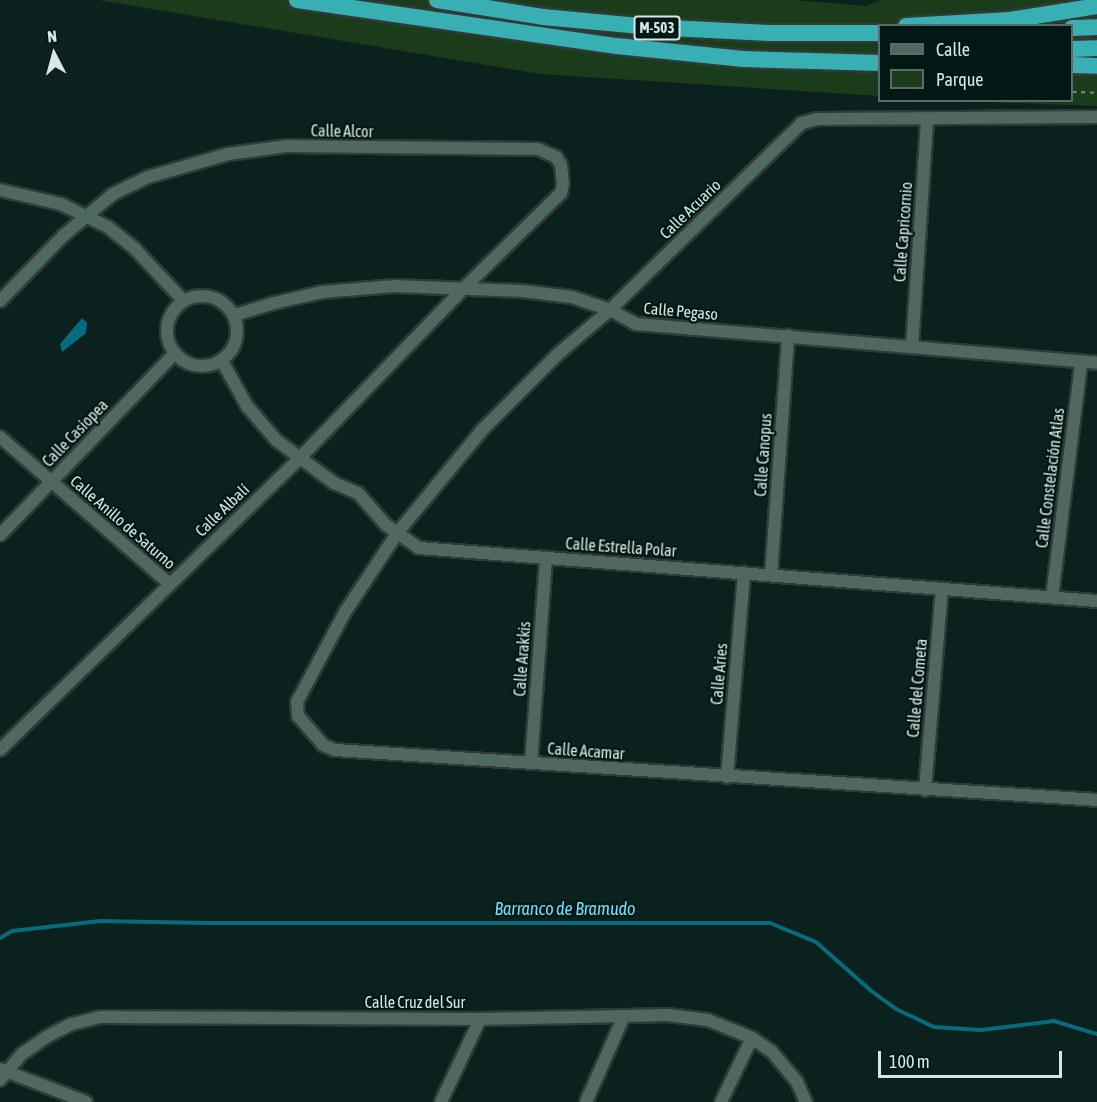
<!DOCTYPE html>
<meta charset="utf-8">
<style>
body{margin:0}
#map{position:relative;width:1097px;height:1102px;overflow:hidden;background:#0a211d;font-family:"Asap Condensed",sans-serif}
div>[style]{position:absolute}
.green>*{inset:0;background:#1b3c1a}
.water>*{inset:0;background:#076b7f}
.stream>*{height:4px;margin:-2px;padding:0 2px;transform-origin:2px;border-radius:2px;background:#076b7f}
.path>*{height:2px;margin-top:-1px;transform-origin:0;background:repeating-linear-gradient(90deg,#768885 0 4.5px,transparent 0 9px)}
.roads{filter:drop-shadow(2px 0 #303b38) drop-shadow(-2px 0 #303b38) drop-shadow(0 2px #303b38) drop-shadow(0 -2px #303b38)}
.minor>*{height:12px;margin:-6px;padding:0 6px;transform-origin:6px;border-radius:6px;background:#4f6862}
.minor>.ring{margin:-6px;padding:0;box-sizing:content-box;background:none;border:12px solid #4f6862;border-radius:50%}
.trunk>*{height:16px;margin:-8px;padding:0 8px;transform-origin:8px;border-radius:8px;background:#38afb2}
span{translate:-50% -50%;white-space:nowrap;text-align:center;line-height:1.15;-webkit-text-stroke:4.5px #021814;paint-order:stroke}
.shield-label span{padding:2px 4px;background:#021814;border:2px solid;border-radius:4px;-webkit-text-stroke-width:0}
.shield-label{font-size:15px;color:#d9e7e4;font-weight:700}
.street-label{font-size:16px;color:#d9e7e4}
.water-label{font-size:18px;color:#70dffd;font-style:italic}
.legend{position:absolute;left:878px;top:24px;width:195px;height:78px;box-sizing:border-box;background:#021814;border:2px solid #586b67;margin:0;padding:8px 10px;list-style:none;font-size:18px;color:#d9e7e4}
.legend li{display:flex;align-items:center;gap:12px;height:30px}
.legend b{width:30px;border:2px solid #586b67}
.north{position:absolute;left:24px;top:24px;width:60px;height:60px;-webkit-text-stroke:4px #021814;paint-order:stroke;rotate:354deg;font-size:16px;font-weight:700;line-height:24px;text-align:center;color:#d9e7e4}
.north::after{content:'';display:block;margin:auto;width:21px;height:27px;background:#d9e7e4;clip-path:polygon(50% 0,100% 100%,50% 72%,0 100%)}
.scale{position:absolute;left:878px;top:1051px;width:184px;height:27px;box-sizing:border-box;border:3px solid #d9e7e4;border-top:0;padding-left:8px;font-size:18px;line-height:21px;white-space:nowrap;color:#d9e7e4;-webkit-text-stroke:4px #021814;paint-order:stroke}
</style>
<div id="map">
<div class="green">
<div style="clip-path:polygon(98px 0,794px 0,866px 6px,880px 0,1097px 0,1097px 106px,958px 101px,1072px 100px,1072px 26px,880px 26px,879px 96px,540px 74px)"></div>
</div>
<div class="water">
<div style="clip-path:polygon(82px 318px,87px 323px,86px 333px,62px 352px,60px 344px)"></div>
</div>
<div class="stream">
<div style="left:0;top:938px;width:14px;rotate:-30deg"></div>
<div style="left:12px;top:931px;width:89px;rotate:-6.5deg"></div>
<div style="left:100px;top:921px;width:106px;rotate:1.1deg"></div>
<div style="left:206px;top:923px;width:564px"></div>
<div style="left:770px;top:923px;width:50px;rotate:22.4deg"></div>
<div style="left:816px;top:942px;width:72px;rotate:41.6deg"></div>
<div style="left:870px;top:990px;width:32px;rotate:36deg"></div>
<div style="left:896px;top:1009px;width:42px;rotate:25.3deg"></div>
<div style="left:934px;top:1027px;width:47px;rotate:3.7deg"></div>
<div style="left:981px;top:1030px;width:74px;rotate:-7deg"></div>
<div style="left:1054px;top:1021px;width:45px;rotate:16.8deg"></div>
</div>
<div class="path">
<div style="left:1072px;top:92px;width:25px;rotate:2deg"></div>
</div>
<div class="roads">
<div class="minor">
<div style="left:1097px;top:117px;width:280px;rotate:179.6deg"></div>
<div style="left:817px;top:119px;width:16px;rotate:165deg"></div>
<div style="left:802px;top:123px;width:268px;rotate:135.8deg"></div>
<div style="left:610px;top:310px;width:68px;rotate:139.8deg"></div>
<div style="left:558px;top:354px;width:106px;rotate:135deg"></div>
<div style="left:483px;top:429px;width:134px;rotate:129.5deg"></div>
<div style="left:398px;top:532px;width:96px;rotate:123.5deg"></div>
<div style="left:345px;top:612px;width:102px;rotate:118.1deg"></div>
<div style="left:297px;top:702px;width:14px;rotate:86deg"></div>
<div style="left:298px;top:716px;width:38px;rotate:49deg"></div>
<div style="left:323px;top:745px;width:13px;rotate:23deg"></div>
<div style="left:335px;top:750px;width:764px;rotate:3.75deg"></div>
<div style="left:0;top:190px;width:63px;rotate:12.9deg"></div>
<div style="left:61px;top:204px;width:52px;rotate:26.1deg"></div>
<div style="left:108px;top:227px;width:35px;rotate:39deg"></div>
<div style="left:135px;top:249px;width:69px;rotate:46.8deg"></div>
<div class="ring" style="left:167px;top:296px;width:58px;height:58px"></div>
<div style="left:0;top:301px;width:91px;rotate:-45.9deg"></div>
<div style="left:63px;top:236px;width:65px;rotate:-40deg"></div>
<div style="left:113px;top:194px;width:39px;rotate:-26deg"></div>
<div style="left:148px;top:177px;width:83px;rotate:-16deg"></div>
<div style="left:228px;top:154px;width:60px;rotate:-7.7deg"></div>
<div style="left:287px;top:146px;width:251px;rotate:0.7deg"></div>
<div style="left:538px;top:149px;width:20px;rotate:24deg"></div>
<div style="left:556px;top:157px;width:9px;rotate:58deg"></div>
<div style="left:561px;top:165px;width:18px;rotate:84deg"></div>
<div style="left:563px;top:183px;width:10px;rotate:101deg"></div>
<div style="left:561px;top:193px;width:137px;rotate:135.6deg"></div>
<div style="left:463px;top:289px;width:236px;rotate:134deg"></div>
<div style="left:299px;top:459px;width:417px;rotate:135.8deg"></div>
<div style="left:235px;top:315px;width:41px;rotate:-17.1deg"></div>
<div style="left:274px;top:303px;width:49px;rotate:-12.9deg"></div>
<div style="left:322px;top:292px;width:73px;rotate:-4.7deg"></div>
<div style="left:395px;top:286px;width:127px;rotate:2.3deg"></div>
<div style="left:522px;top:291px;width:50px;rotate:6.8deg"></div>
<div style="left:572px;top:297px;width:40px;rotate:18.9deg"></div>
<div style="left:610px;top:310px;width:30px;rotate:28deg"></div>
<div style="left:636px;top:324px;width:463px;rotate:4.8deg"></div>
<div style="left:912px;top:347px;width:228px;rotate:-86.2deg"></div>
<div style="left:222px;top:361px;width:51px;rotate:60.9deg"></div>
<div style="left:247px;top:406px;width:45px;rotate:49.5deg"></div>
<div style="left:276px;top:440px;width:72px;rotate:36.6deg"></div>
<div style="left:334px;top:483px;width:26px;rotate:23deg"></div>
<div style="left:358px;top:493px;width:43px;rotate:48.8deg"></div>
<div style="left:386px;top:525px;width:40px;rotate:34.9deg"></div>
<div style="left:419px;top:548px;width:680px;rotate:4.47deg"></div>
<div style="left:0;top:437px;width:225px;rotate:40.9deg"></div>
<div style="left:0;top:535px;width:251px;rotate:-46.1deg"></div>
<div style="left:771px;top:575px;width:240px;rotate:-85.9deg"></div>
<div style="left:1052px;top:597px;width:236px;rotate:-82.9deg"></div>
<div style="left:531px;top:763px;width:206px;rotate:-85.8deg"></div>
<div style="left:727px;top:777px;width:205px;rotate:-85.2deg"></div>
<div style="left:925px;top:790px;width:202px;rotate:-85.2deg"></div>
<div style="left:0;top:1069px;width:92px;rotate:21deg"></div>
<div style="left:0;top:1080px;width:34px;rotate:-50deg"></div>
<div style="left:22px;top:1054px;width:29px;rotate:-35deg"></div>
<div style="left:46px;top:1037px;width:29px;rotate:-27deg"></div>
<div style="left:72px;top:1024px;width:29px;rotate:-14deg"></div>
<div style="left:100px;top:1017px;width:380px;rotate:0.3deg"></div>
<div style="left:480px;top:1019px;width:188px;rotate:-1.2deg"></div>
<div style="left:668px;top:1015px;width:40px;rotate:7.1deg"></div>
<div style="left:708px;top:1020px;width:48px;rotate:22.2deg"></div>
<div style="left:752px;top:1038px;width:24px;rotate:35deg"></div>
<div style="left:772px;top:1052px;width:39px;rotate:50deg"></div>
<div style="left:797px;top:1082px;width:22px;rotate:66deg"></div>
<div style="left:441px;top:1102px;width:92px;rotate:-64.8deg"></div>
<div style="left:586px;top:1102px;width:94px;rotate:-66.2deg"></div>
<div style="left:721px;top:1102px;width:71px;rotate:-64.2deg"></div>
</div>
<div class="trunk">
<div style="left:297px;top:0;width:323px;rotate:8.2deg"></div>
<div style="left:617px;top:46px;width:127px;rotate:5.9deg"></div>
<div style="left:743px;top:59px;width:137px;rotate:1.7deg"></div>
<div style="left:437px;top:0;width:107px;rotate:9.1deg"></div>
<div style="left:543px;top:17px;width:107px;rotate:5.3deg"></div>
<div style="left:650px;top:27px;width:119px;rotate:2.9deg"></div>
<div style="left:769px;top:33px;width:111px"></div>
<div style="left:906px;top:26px;width:104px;rotate:-3.3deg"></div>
<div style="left:1010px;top:20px;width:88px;rotate:-9.1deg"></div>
<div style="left:1072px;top:28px;width:25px;rotate:-2deg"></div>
<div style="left:1072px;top:49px;width:25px;rotate:-2deg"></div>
<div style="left:1072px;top:65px;width:25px;rotate:2deg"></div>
</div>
</div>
<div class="shield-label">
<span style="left:657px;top:28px">M-503</span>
</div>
<div class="street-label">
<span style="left:342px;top:131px;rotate:1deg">Calle Alcor</span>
<span style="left:690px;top:209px;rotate:-44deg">Calle Acuario</span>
<span style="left:903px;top:232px;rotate:-86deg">Calle Capricornio</span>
<span style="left:681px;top:311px;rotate:5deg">Calle Pegaso</span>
<span style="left:75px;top:433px;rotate:-46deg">Calle Casiopea</span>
<span style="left:763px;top:455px;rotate:-86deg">Calle Canopus</span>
<span style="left:1050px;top:478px;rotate:-83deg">Calle Constelación Atlas</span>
<span style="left:222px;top:510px;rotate:-44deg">Calle Albalí</span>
<span style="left:123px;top:522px;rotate:41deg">Calle Anillo de Saturno</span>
<span style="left:621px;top:547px;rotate:4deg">Calle Estrella Polar</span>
<span style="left:522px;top:659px;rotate:-86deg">Calle Arakkis</span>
<span style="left:719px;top:674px;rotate:-85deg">Calle Aries</span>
<span style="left:917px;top:688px;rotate:-85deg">Calle del Cometa</span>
<span style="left:586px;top:751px;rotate:4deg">Calle Acamar</span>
<span style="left:415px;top:1002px">Calle Cruz del Sur</span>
</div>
<div class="water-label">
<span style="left:565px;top:909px">Barranco de Bramudo</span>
</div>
<ul class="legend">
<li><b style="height:8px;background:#4f6862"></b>Calle</li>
<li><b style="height:16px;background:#1b3c1a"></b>Parque</li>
</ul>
<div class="north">N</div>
<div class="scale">100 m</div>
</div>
